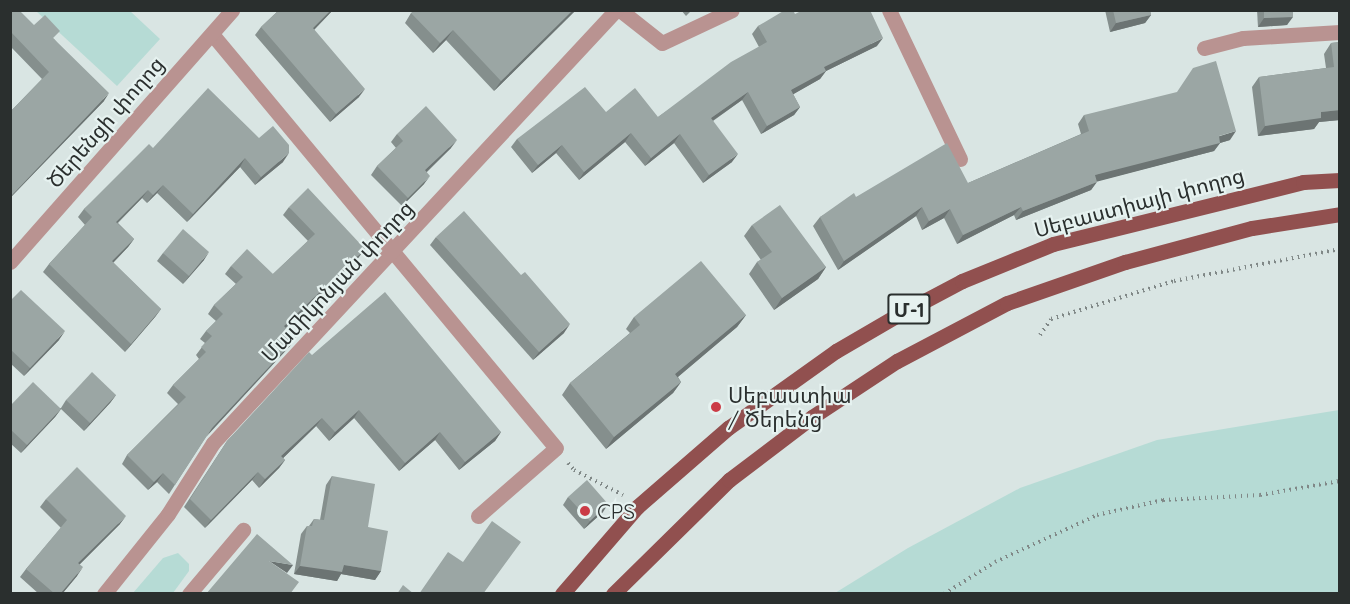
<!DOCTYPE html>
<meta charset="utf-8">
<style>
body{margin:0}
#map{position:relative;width:1350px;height:604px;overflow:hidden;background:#d9e5e3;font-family:Quicksand,"Noto Sans Armenian",sans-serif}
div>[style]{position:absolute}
.green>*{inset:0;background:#b6dbd5}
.path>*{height:4px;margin-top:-2px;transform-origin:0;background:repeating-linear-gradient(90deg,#808887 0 1.5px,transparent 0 6px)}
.service>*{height:15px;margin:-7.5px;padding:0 7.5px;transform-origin:7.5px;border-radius:7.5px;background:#b99391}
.minor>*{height:15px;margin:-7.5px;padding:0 7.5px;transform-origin:7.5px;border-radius:7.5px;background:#b99391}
.primary>*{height:15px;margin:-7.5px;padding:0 7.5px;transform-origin:7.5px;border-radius:7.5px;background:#91504f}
.wall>*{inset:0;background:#858f8d}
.shaded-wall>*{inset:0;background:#6c7473}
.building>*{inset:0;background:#9ba6a4}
.dots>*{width:16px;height:16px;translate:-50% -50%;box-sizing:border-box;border:3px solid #e6f2f0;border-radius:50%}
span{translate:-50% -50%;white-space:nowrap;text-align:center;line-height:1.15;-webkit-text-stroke:4.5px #e6f2f0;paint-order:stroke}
.shield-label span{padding:2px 4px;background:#e6f2f0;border:2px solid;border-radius:4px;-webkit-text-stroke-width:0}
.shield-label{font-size:20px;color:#2a2f2e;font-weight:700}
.street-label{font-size:21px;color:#2a2f2e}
.poi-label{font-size:21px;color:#2a2f2e}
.left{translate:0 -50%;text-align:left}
.frame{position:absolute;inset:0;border:12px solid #2a2f2e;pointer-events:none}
</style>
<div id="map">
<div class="green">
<div style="clip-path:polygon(36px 11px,130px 11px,160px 39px,117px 86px)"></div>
<div style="clip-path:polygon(1339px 410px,1339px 593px,835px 593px,908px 548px,1020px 488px,1157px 440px)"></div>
<div style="clip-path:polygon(178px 553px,189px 564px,189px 571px,173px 593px,133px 593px,163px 558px)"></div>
</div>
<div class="path">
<div style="left:1040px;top:335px;width:19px;rotate:-55deg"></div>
<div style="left:1051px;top:319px;width:129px;rotate:-17.2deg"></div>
<div style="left:1174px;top:281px;width:169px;rotate:-10.9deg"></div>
<div style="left:568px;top:463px;width:9px;rotate:49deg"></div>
<div style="left:574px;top:470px;width:55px;rotate:27deg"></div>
<div style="left:944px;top:594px;width:60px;rotate:-32.1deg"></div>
<div style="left:995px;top:562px;width:112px;rotate:-24.7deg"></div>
<div style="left:1097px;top:515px;width:68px;rotate:-12.8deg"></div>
<div style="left:1163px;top:500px;width:97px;rotate:-3deg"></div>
<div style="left:1260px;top:495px;width:81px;rotate:-9.9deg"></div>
</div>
<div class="service">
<div style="left:620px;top:10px;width:53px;rotate:38.2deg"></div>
<div style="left:662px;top:43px;width:77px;rotate:-25.2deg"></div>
<div style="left:889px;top:10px;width:165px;rotate:64.5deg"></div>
<div style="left:1204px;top:48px;width:40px;rotate:-14.4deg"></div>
<div style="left:1243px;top:38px;width:97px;rotate:-3.5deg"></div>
<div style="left:478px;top:516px;width:103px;rotate:-41.1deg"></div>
</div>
<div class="minor">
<div style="left:212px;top:34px;width:538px;rotate:50.28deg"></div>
<div style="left:10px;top:262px;width:336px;rotate:-48.6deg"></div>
<div style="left:104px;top:594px;width:102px;rotate:-51.3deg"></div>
<div style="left:168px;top:514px;width:84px;rotate:-57.6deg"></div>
<div style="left:213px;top:443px;width:592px;rotate:-47.06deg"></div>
<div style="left:189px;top:594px;width:84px;rotate:-49.8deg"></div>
</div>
<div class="primary">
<div style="left:562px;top:594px;width:115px;rotate:-49.2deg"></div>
<div style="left:637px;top:507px;width:121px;rotate:-41deg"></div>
<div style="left:728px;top:428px;width:133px;rotate:-35.5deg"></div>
<div style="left:836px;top:351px;width:69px;rotate:-30.3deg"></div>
<div style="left:896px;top:316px;width:75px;rotate:-27.9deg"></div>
<div style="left:962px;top:281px;width:98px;rotate:-22.1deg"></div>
<div style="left:1053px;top:244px;width:258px;rotate:-13.9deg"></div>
<div style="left:1303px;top:182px;width:37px;rotate:-3deg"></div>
<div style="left:613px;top:594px;width:163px;rotate:-44.5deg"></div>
<div style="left:729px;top:480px;width:104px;rotate:-37.2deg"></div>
<div style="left:812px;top:417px;width:102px;rotate:-33.4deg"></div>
<div style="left:897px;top:361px;width:124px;rotate:-27.8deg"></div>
<div style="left:1007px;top:303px;width:125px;rotate:-19.2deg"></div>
<div style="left:1125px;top:262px;width:131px;rotate:-15deg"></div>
<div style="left:1252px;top:228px;width:89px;rotate:-9deg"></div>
</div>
<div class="wall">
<div style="clip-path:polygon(10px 10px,54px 39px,104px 101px,10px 198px,10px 112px,42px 79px,10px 46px)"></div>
<div style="clip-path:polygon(279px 10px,333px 10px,314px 30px,359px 97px,330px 122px,255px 35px,261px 27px)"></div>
<div style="clip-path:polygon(576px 10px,494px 91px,446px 40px,433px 53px,405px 23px,411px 13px)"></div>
<div style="clip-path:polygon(681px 10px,692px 10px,686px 16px)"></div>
<div style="clip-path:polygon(1105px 10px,1150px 10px,1151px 15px,1145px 23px,1110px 32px)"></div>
<div style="clip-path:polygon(1257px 10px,1293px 10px,1287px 25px,1258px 27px)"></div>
<div style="clip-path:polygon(795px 14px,877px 46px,826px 71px,820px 79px,793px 94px,800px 107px,794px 115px,761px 134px,742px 100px,713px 121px,732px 162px,703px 183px,674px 143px,645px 166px,625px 142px,579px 180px,556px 153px,532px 173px,511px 147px,517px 139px,658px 117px,759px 47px,752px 34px,758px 26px)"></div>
<div style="clip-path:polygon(1340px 42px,1340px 120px,1319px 122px,1314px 129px,1258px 136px,1252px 87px,1259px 77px,1326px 68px,1324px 54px,1331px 43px)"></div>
<div style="clip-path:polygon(1084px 115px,1230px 140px,1220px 143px,1214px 151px,1097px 181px,1091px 190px,1016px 220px,1014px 215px,957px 244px,944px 218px,922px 230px,916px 216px,838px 270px,813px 226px,820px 217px,856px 197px,968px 183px,1081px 134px,1078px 124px)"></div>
<div style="clip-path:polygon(397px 134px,451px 148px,427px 172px,424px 184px,402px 206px,371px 175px,377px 166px,396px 148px,391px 142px)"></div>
<div style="clip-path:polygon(153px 148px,283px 162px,255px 185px,240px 167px,187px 222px,157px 193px,147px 203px,142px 198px,118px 223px,134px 239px,128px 247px,113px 263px,161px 309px,155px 317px,125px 352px,43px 272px,49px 264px,85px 225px,78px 217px,84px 209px)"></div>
<div style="clip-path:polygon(289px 207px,359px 257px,286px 328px,296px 338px,290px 346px,207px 435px,169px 494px,157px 482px,148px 490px,122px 464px,127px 455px,178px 404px,167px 393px,173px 385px,199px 359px,196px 355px,205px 343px,200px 339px,206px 331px,216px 321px,208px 314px,214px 305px,236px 284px,225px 274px,231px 266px,273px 274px,308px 241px,283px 215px)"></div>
<div style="clip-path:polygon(752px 225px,826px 267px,818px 279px,774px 310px,749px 274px,757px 262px,761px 260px,744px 236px)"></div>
<div style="clip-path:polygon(436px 237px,564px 333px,533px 360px,430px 245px)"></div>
<div style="clip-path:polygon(163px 253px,204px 260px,183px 284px,157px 261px)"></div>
<div style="clip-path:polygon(10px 301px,59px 340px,24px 376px,10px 363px)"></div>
<div style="clip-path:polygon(746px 315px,737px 327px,678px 377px,681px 382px,673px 393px,606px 449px,562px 395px,570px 383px,630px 333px,626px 329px,634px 317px)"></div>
<div style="clip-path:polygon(312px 355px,501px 432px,495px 441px,459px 470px,435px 440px,399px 471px,354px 418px,329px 441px,316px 426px,283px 458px,285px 460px,279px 468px,259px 488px,252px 480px,205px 528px,184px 507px,227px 441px)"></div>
<div style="clip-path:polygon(116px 395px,110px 403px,84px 431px,61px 409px,55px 417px,21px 453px,10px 443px,10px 406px,61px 408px,66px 400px)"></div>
<div style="clip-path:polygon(332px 476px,368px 527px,381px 571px,375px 580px,341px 574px,337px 581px,294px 574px,301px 534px,307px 526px,309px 526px,314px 519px,320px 520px,326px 485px)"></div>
<div style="clip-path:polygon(568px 497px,603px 512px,584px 529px,563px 505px)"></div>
<div style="clip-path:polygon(46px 499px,120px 524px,79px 565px,77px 576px,62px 594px,39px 594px,20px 577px,26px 569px,61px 528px,40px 507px)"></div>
</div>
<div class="shaded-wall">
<div style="clip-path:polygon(331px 10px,333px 10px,307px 37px,313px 28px)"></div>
<div style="clip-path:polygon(573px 10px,576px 10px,494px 91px,501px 81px)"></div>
<div style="clip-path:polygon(1151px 15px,1145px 23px,1110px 32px,1116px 23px)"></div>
<div style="clip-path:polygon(1293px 17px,1287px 25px,1258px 27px,1264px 18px)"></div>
<div style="clip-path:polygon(453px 30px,446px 40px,433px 53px,440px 43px)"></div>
<div style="clip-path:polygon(883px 38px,877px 46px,826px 71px,820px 79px,785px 99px,791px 90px,824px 67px)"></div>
<div style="clip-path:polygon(365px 89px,359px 97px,330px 122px,336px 114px)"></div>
<div style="clip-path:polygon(748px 92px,742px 100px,705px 126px,711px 118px)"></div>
<div style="clip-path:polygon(109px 93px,104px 101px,10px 198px,12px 195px)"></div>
<div style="clip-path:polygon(800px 107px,794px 115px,761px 134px,767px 126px)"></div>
<div style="clip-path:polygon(1340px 110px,1340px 120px,1319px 122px,1314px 129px,1258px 136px,1265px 126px,1321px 112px)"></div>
<div style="clip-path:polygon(1236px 131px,1230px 140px,1220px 143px,1214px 151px,1088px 184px,1095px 175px)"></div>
<div style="clip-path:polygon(631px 133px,625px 142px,579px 180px,584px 172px)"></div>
<div style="clip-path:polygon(680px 134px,674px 143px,645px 166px,651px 158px)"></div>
<div style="clip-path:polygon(457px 140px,451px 148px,419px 179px,425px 170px)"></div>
<div style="clip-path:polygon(562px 145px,556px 153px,532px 173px,538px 165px)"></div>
<div style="clip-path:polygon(289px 153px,283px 162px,255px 185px,261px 177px)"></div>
<div style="clip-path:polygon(738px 154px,732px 162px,703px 183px,709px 175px)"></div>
<div style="clip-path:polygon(245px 158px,240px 167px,187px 222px,193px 214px)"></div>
<div style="clip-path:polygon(430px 176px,424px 184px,402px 206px,408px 198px)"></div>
<div style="clip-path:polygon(1097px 182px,1091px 190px,1016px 220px,1023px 211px)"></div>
<div style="clip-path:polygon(163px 185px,157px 193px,147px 203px,153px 195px)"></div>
<div style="clip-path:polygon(148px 190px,142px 198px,110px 230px,116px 222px)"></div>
<div style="clip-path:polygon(922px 207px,916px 216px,838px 270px,844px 261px)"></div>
<div style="clip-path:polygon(1021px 207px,1014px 215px,957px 244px,963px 235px)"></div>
<div style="clip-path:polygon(950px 209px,944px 218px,922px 230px,929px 221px)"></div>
<div style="clip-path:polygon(134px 239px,128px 247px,106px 270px,112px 261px)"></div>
<div style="clip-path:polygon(365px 249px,359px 257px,278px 335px,284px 326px)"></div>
<div style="clip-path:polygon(209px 252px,204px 260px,183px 284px,189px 276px)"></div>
<div style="clip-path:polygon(826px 267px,818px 279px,774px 310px,782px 298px)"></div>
<div style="clip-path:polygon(161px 309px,155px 317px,125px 352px,131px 344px)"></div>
<div style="clip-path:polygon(746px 315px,737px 327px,667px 386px,675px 374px)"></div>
<div style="clip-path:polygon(570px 324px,564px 333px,533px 360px,539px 352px)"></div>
<div style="clip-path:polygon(65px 331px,59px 340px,24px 376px,30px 368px)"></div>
<div style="clip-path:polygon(296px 338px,290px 346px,206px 437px,212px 428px)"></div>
<div style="clip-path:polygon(681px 382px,673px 393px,606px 449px,614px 437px)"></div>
<div style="clip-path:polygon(116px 395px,110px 403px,84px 431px,90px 423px)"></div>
<div style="clip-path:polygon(61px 409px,55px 417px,21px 453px,27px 445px)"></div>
<div style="clip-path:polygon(359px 410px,354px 418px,329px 441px,335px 432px)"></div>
<div style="clip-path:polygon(322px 418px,316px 426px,276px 465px,281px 456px)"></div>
<div style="clip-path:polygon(440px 432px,435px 440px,399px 471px,405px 463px)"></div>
<div style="clip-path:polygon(501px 432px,495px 441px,459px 470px,465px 462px)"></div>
<div style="clip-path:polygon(285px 460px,279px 468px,259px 488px,265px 479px)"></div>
<div style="clip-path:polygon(258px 472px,252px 480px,205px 528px,211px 520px)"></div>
<div style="clip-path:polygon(163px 473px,157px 482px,148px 490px,154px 482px)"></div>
<div style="clip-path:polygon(608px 504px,603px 512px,584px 529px,590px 521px)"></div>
<div style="clip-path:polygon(126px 516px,120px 524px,72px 572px,78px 563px)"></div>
<div style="clip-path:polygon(269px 561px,293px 565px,287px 573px)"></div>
<div style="clip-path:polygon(344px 565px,381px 571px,375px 580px,341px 574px,337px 581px,294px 574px,300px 566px)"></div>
<div style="clip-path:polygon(83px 567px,77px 576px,62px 594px,60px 594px)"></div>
</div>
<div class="building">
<div style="clip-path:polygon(10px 10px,19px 10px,34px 25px,45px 15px,60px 31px,53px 38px,109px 93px,12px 195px,10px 194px,10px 112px,49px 72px,10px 31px)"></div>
<div style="clip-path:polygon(279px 10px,331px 10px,313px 28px,365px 89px,336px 114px,261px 27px)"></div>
<div style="clip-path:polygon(414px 10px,450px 10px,451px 12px,453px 10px,573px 10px,501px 81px,453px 30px,440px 43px,411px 13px)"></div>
<div style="clip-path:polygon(785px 10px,793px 10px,795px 14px,803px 10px,870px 10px,883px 38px,824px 67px,826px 71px,791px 90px,800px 107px,767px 126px,748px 92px,711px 118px,738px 154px,709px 175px,680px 134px,651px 158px,631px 133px,584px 172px,562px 145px,538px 165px,517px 139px,585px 87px,606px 112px,635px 88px,658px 117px,731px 62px,767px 42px,758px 26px)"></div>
<div style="clip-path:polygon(1113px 10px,1150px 10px,1151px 15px,1116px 23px)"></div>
<div style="clip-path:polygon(1264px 10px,1293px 10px,1293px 17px,1264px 18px)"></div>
<div style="clip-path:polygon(1340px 42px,1340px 110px,1321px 112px,1321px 118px,1265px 126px,1259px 77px,1334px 67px,1331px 43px)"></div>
<div style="clip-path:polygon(1216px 61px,1236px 131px,1219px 136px,1220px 143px,1095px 175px,1097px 182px,1023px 211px,1021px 207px,963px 235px,950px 209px,929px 221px,922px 207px,844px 261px,820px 217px,854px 193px,856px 197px,947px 143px,968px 183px,1089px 131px,1084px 115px,1177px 92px,1193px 68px)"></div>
<div style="clip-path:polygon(208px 88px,259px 138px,273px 126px,289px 145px,289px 153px,261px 177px,245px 158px,193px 214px,163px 185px,153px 195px,148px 190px,116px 222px,134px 239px,112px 261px,161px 309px,131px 344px,49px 264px,92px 217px,84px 209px,149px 144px,153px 148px)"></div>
<div style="clip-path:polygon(426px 106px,457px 140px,425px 170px,430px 176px,408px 198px,377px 166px,403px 141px,397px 134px)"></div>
<div style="clip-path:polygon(308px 188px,365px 249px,284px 326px,296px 338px,212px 428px,175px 485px,163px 473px,154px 482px,127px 455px,186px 397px,173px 385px,206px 352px,201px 347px,212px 336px,206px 331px,223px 314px,214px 305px,243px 277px,231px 266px,247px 249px,273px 274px,315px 234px,289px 207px)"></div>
<div style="clip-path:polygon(780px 205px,826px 267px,782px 298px,757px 262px,772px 252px,752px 225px)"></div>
<div style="clip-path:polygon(464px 211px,521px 275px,525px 272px,570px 324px,539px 352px,436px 237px)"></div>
<div style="clip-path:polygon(183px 229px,209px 252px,189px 276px,163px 253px)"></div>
<div style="clip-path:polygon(701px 261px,746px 315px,675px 374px,681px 382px,614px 437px,570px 383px,640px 325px,634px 317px)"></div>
<div style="clip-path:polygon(21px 290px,65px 331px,30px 368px,10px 349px,10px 301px)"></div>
<div style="clip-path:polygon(385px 292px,501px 432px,465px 462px,440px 432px,405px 463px,359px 410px,335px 432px,322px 418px,281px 456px,285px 460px,265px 479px,258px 472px,211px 520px,190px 499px,227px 441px,309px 352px,312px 355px)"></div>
<div style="clip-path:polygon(92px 372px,116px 395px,90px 423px,66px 400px)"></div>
<div style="clip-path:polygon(33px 382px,61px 409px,27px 445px,10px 429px,10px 406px)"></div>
<div style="clip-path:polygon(77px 467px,126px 516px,78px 563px,83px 567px,60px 594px,55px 594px,26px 569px,67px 520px,46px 499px)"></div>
<div style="clip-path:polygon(332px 476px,375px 484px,368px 527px,388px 531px,381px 571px,344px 565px,342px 572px,300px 566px,307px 526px,312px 526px,314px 519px,324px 520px)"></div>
<div style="clip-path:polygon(587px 480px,608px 504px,590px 521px,568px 497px)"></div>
<div style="clip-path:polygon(492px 521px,521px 542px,483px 594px,419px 594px,448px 552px,463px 562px)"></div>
<div style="clip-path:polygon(257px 534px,293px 565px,269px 561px,299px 582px,290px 594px,206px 594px)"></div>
<div style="clip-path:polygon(403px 585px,414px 594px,397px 594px)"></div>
</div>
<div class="dots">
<div style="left:716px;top:407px;background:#cb3b46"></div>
<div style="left:585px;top:511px;background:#cb3b46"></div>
</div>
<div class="shield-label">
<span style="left:909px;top:309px">Մ-1</span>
</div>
<div class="street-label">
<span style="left:105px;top:122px;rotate:-49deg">Ծերենցի փողոց</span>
<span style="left:1139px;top:202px;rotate:-15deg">Սեբաստիայի փողոց</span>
<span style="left:337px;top:281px;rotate:-47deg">Մամիկոնյան փողոց</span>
</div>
<div class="poi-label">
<span class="left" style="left:728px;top:407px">Սեբաստիա<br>/ Ծերենց</span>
<span class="left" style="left:597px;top:511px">CPS</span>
</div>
<div class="frame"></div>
</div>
